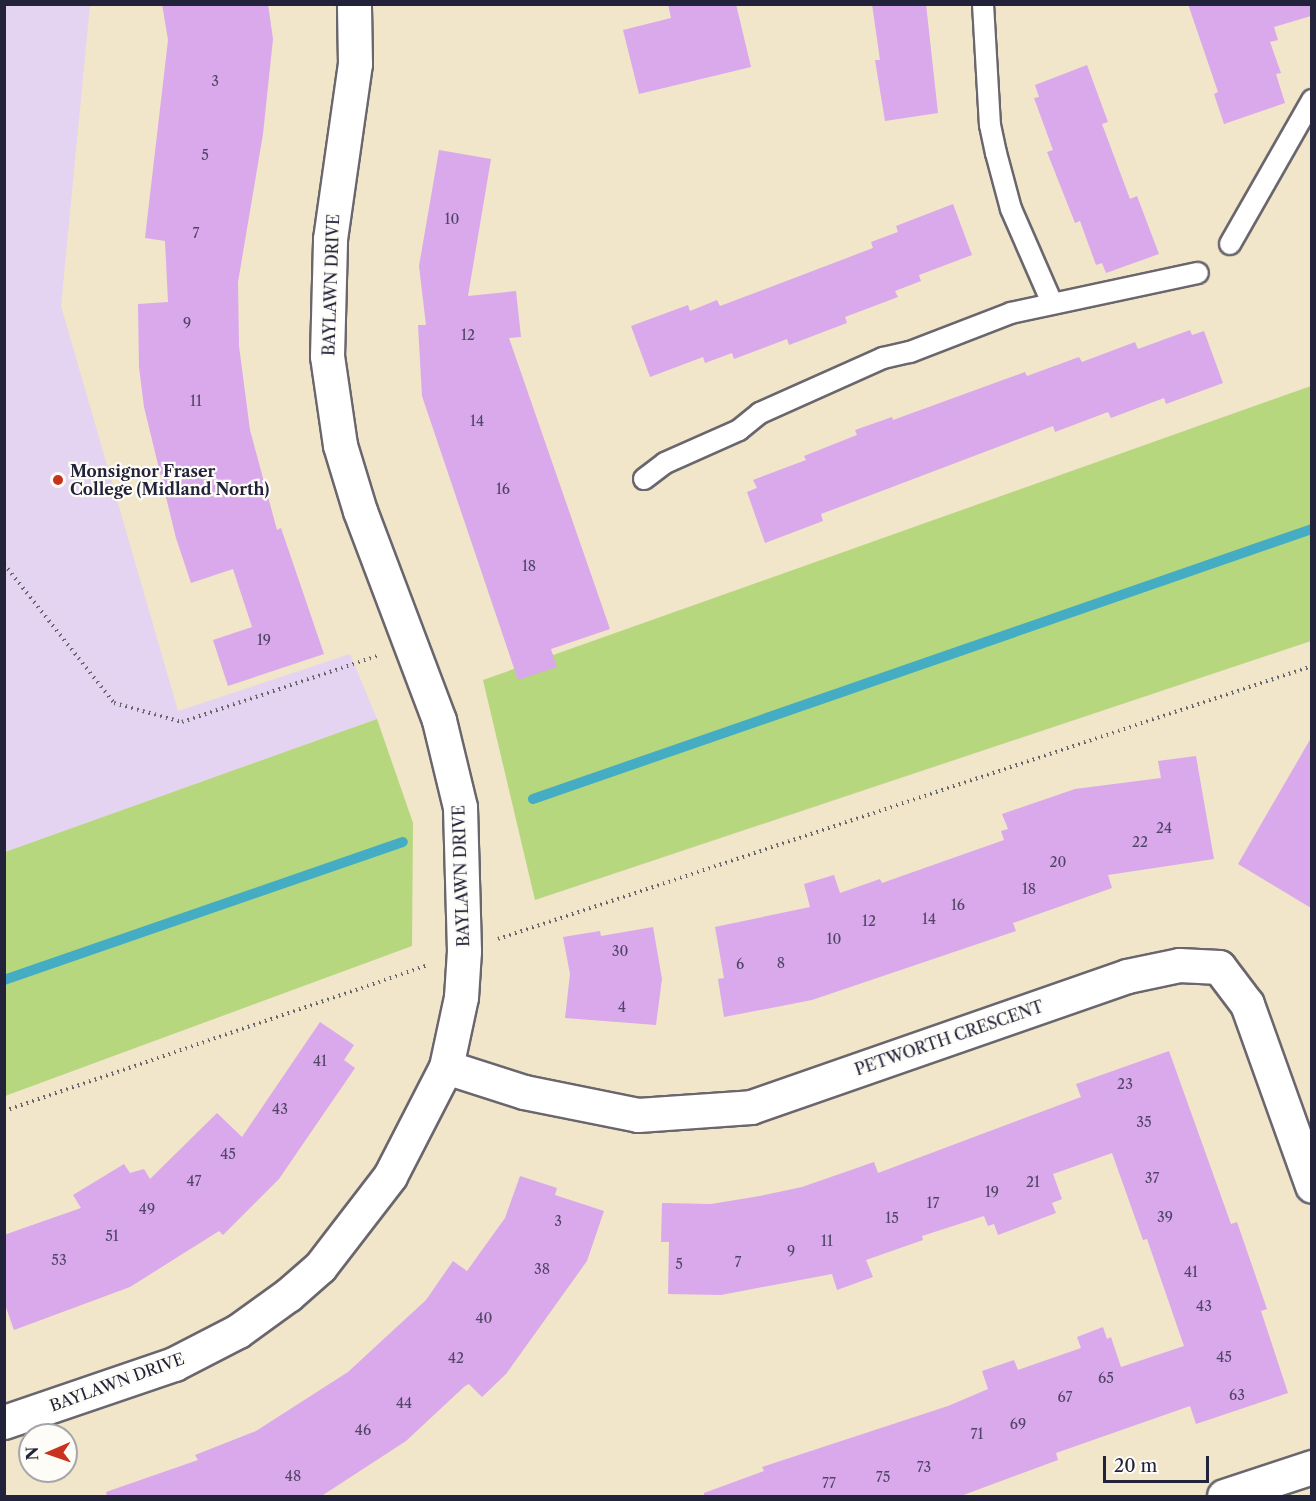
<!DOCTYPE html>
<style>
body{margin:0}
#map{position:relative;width:1316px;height:1501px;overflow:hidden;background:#f1e5ca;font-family:"Libre Caslon Text",serif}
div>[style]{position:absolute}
.built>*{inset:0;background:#e4d3f1}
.green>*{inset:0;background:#b7d77e}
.stream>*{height:10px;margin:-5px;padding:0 5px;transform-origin:5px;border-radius:5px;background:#44adc3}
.building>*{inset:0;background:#d9a9eb}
.path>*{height:4px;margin-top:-2px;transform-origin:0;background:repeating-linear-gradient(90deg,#6a666d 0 1.5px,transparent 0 6px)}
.roads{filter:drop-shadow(2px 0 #6a666d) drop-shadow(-2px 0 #6a666d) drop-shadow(0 2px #6a666d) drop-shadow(0 -2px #6a666d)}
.service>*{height:20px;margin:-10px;padding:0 10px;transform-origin:10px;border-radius:10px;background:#fff}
.minor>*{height:33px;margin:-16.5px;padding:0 16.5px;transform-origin:16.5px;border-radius:16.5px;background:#fff}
.tertiary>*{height:33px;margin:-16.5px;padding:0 16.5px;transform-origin:16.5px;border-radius:16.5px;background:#fff}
.dots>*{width:16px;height:16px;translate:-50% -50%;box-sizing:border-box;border:3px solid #fdfcf7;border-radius:50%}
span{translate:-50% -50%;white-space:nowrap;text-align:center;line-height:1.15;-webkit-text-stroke:4.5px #fdfcf7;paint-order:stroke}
.number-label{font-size:14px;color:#504467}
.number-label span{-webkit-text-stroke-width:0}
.street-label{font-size:16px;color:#22223b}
.poi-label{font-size:16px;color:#22223b;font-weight:700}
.left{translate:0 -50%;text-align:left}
.frame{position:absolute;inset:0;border:6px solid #22223b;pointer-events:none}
.north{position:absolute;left:18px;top:1423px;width:60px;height:60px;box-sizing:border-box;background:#fdfcf7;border:2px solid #a5a5ac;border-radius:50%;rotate:268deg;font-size:16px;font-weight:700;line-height:24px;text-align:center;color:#22223b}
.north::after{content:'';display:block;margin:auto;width:21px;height:27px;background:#c8321e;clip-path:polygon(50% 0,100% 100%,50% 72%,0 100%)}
.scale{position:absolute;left:1103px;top:1456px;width:106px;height:27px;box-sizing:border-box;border:3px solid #22223b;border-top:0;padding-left:8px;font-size:18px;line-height:21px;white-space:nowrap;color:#22223b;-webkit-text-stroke:4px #fdfcf7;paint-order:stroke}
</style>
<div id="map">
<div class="built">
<div style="clip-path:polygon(5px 5px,90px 5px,61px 306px,178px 711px,350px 654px,377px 719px,5px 852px)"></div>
</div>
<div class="green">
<div style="clip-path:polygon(1311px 386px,1311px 641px,535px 900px,483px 680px)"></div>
<div style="clip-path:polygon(377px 719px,413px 823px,412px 946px,5px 1096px,5px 852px)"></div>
</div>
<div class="stream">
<div style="left:533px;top:799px;width:824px;rotate:-19.12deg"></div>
<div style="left:4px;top:980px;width:422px;rotate:-19.1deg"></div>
</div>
<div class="building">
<div style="clip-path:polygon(162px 4px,268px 4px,273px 39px,263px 134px,238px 282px,239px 346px,250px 430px,277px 530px,281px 528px,324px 654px,228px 686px,213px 640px,252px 627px,233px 569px,191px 583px,176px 538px,144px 407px,139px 367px,138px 304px,168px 302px,165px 241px,145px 238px,168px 40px)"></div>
<div style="clip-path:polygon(668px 4px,736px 4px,751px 67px,639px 94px,623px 30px,671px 18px)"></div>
<div style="clip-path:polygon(872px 4px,926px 4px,938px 113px,885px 121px,875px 60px,880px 60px)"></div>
<div style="clip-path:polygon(1188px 4px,1311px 4px,1311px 16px,1274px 27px,1278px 40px,1270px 42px,1281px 73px,1276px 74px,1285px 103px,1224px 124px,1214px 94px,1218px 92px)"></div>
<div style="clip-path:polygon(1087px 65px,1108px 122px,1102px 124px,1130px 199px,1137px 196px,1159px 254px,1106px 273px,1102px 263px,1096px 265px,1080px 221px,1075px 223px,1047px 152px,1053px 150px,1034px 98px,1039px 97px,1035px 85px)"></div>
<div style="clip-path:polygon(439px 150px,491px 159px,468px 296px,516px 291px,521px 337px,509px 338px,610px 629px,551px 649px,557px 667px,518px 680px,422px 396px,418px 325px,426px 325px,419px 266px)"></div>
<div style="clip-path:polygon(953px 204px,972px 255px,919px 275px,921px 281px,895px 291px,898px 297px,845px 317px,847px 323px,789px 345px,787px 339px,734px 359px,732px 353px,705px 363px,703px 357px,650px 377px,631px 326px,688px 305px,690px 311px,717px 300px,720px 306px,797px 277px,873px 248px,871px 242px,898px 232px,896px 226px)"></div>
<div style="clip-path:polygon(1190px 330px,1192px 335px,1204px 331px,1223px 383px,1166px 404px,1164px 398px,1111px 418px,1108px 412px,1055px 432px,1053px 426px,821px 514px,823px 521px,765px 543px,747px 492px,757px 488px,753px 480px,806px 460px,804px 456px,857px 435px,855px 430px,892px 417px,893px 420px,1025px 372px,1027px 376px,1079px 357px,1082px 362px,1135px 342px,1138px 349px)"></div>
<div style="clip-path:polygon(1311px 738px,1311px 908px,1238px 864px)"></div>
<div style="clip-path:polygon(1196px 756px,1214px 859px,1108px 875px,1112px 888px,1013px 923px,1016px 931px,812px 1000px,724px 1017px,718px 979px,724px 978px,715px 927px,810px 907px,804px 884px,834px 875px,840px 893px,880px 879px,882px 883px,1004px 840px,1001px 831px,1008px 829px,1002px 814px,1075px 789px,1161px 778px,1158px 761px)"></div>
<div style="clip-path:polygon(653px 927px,662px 979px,656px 1025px,565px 1018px,570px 974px,563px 937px,600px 931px,601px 936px)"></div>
<div style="clip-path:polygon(320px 1022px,354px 1045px,344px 1060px,355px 1068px,279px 1179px,223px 1235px,219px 1231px,130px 1287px,14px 1330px,4px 1302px,4px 1235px,81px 1208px,73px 1195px,124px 1164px,130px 1173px,144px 1169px,150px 1179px,217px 1113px,242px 1137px)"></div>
<div style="clip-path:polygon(1169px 1051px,1231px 1224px,1237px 1222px,1267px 1309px,1261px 1311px,1288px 1393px,1196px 1424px,1190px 1406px,1056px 1453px,1058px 1460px,958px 1497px,704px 1497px,704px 1493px,764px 1471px,762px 1467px,948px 1406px,988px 1389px,982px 1371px,1014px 1360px,1018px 1370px,1081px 1348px,1077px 1337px,1103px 1327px,1107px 1339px,1111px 1337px,1121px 1367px,1184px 1346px,1147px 1239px,1143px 1240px,1112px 1153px,1053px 1174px,1062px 1199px,1052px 1203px,1056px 1213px,998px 1235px,994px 1224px,988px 1226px,984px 1216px,922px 1236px,923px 1240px,866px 1260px,873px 1277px,837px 1290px,832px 1274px,721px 1295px,668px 1294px,669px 1242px,661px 1242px,662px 1203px,711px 1204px,760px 1196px,802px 1187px,874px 1162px,878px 1173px,1081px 1097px,1076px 1084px)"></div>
<div style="clip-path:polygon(520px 1176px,557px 1188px,555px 1195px,604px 1211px,587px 1261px,506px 1374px,482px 1397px,469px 1384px,465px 1386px,406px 1441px,320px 1497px,107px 1497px,106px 1492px,198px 1460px,195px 1455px,256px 1431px,348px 1372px,426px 1300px,453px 1261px,467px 1271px,505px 1218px)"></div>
</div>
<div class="path">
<div style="left:4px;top:564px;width:177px;rotate:51.6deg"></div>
<div style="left:114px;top:703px;width:71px;rotate:15.6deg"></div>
<div style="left:182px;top:722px;width:206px;rotate:-18.7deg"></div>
<div style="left:498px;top:939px;width:859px;rotate:-18.54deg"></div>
<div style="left:4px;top:1111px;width:449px;rotate:-19deg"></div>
</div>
<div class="roads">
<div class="service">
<div style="left:983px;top:4px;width:121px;rotate:86.7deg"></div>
<div style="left:990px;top:125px;width:29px;rotate:78deg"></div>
<div style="left:996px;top:153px;width:58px;rotate:75deg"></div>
<div style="left:1011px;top:209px;width:103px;rotate:66.4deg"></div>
<div style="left:1230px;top:244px;width:166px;rotate:-60.3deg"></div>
<div style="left:644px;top:479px;width:26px;rotate:-37deg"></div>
<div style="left:665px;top:463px;width:81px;rotate:-24deg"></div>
<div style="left:739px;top:430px;width:27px;rotate:-39deg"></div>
<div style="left:760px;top:413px;width:135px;rotate:-24.1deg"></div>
<div style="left:883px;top:358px;width:28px;rotate:-13deg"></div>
<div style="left:910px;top:352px;width:108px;rotate:-21.1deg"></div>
<div style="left:1011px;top:313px;width:191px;rotate:-12.1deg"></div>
</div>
<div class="minor">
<div style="left:446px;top:1067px;width:82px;rotate:17.8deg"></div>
<div style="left:524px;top:1092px;width:116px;rotate:11.4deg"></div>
<div style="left:638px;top:1115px;width:113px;rotate:-4deg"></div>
<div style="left:751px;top:1107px;width:398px;rotate:-19.2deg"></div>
<div style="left:1127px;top:976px;width:53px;rotate:-11.9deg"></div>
<div style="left:1179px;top:965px;width:40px;rotate:2.9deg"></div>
<div style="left:1219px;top:967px;width:46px;rotate:52.9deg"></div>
<div style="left:1247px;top:1004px;width:193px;rotate:70.3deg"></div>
<div style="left:1224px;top:1496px;width:93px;rotate:-18.2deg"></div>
</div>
<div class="tertiary">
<div style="left:4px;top:1422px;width:180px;rotate:-18.8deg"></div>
<div style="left:174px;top:1364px;width:72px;rotate:-27.3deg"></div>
<div style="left:238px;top:1331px;width:62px;rotate:-35.8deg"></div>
<div style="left:288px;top:1295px;width:43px;rotate:-41.2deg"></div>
<div style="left:320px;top:1267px;width:115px;rotate:-52.4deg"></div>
<div style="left:390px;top:1176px;width:123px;rotate:-62.8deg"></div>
<div style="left:446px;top:1067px;width:72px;rotate:-77.9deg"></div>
<div style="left:461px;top:997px;width:46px;rotate:-86.3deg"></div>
<div style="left:464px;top:951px;width:144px;rotate:-91.6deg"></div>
<div style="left:460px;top:807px;width:89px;rotate:-103.6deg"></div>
<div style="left:439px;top:720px;width:223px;rotate:-110.7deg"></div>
<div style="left:360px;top:511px;width:69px;rotate:-106.9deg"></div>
<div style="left:340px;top:445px;width:90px;rotate:-98.3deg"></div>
<div style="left:327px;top:356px;width:117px;rotate:-88.5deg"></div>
<div style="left:330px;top:239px;width:177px;rotate:-81.9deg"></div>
<div style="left:355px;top:64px;width:60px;rotate:-91deg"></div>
</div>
</div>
<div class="dots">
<div style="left:58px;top:480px;background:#c8321e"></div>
</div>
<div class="number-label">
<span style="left:215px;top:81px">3</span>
<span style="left:205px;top:155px">5</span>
<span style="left:452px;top:219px">10</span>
<span style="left:196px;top:233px">7</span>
<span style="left:187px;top:323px">9</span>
<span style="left:468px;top:335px">12</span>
<span style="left:196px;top:401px">11</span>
<span style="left:477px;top:421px">14</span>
<span style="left:503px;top:489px">16</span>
<span style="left:529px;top:566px">18</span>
<span style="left:264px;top:640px">19</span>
<span style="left:1164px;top:828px">24</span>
<span style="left:1140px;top:842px">22</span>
<span style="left:1058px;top:862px">20</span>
<span style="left:1029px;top:889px">18</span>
<span style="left:958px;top:905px">16</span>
<span style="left:929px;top:919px">14</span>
<span style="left:869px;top:921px">12</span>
<span style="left:834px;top:939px">10</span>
<span style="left:620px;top:951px">30</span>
<span style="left:781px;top:963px">8</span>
<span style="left:740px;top:964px">6</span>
<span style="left:622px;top:1007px">4</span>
<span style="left:320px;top:1061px">41</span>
<span style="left:1125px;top:1084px">23</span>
<span style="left:280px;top:1109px">43</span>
<span style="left:1144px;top:1122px">35</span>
<span style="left:228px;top:1154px">45</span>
<span style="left:1152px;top:1178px">37</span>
<span style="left:194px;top:1181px">47</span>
<span style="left:1033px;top:1182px">21</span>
<span style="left:992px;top:1192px">19</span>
<span style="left:933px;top:1203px">17</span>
<span style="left:147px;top:1209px">49</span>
<span style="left:1165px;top:1217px">39</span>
<span style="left:892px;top:1218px">15</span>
<span style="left:558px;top:1221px">3</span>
<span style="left:112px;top:1236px">51</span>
<span style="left:827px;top:1241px">11</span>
<span style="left:791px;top:1251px">9</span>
<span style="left:59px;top:1260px">53</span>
<span style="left:738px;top:1262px">7</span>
<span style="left:679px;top:1264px">5</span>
<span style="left:542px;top:1269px">38</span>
<span style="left:1191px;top:1272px">41</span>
<span style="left:1204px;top:1306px">43</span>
<span style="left:484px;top:1318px">40</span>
<span style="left:1224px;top:1357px">45</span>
<span style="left:456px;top:1358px">42</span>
<span style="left:1106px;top:1378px">65</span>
<span style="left:1237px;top:1395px">63</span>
<span style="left:1065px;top:1397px">67</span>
<span style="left:404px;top:1403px">44</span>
<span style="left:1018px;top:1424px">69</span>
<span style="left:363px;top:1430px">46</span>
<span style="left:977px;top:1434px">71</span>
<span style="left:924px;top:1467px">73</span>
<span style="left:293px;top:1476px">48</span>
<span style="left:883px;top:1477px">75</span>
<span style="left:829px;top:1483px">77</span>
</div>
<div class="street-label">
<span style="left:331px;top:285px;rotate:-88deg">BAYLAWN DRIVE</span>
<span style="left:461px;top:876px;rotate:-92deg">BAYLAWN DRIVE</span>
<span style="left:949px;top:1038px;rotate:-19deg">PETWORTH CRESCENT</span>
<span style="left:117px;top:1382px;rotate:-20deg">BAYLAWN DRIVE</span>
</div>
<div class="poi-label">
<span class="left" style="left:70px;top:480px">Monsignor Fraser<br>College (Midland North)</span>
</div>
<div class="frame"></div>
<div class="north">N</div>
<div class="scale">20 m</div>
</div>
